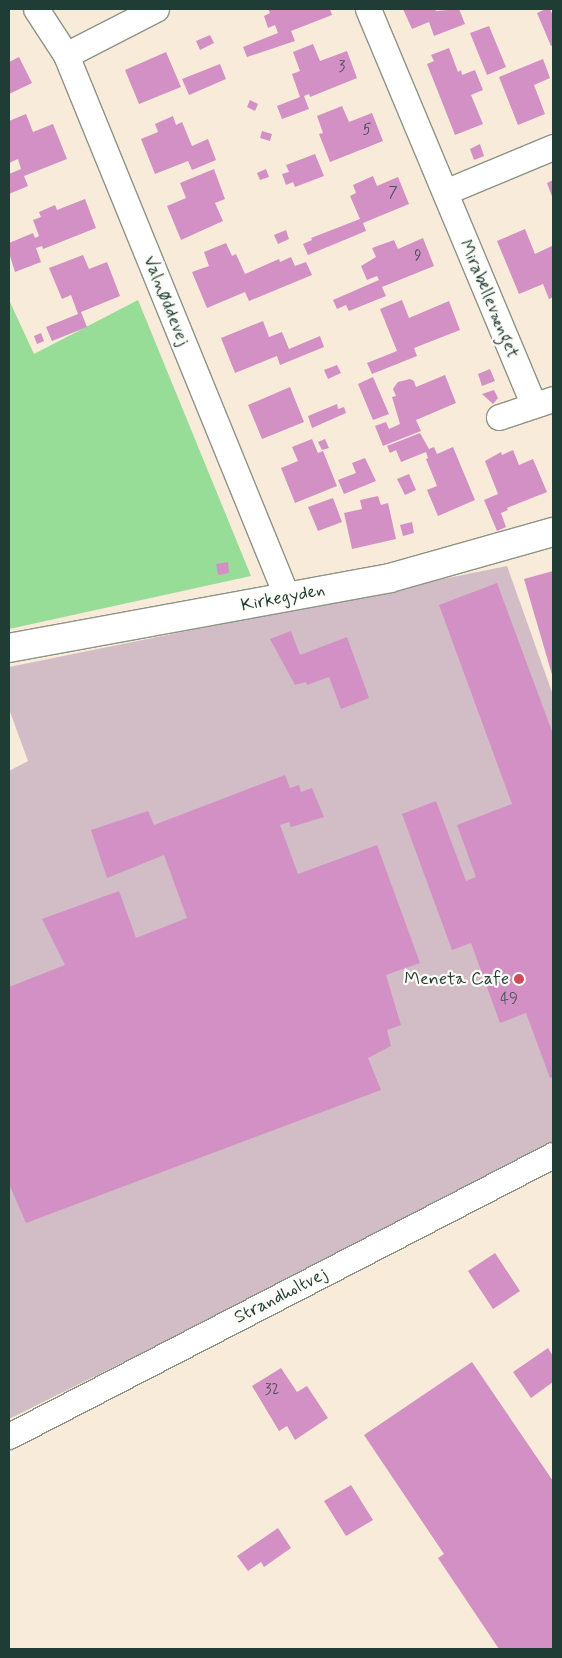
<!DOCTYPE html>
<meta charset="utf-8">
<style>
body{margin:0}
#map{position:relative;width:562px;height:1658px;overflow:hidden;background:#f8ebd9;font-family:Mynerve,sans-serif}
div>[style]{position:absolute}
.industrial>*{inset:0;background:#d2bdc7}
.green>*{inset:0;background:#97dd97}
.building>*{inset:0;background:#d390c4}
.roads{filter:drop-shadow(1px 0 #8c9486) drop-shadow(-1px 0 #8c9486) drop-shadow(0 1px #8c9486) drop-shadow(0 -1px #8c9486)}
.minor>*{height:25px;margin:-12.5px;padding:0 12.5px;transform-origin:12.5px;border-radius:12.5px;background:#fff}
.tertiary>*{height:28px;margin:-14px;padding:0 14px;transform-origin:14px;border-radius:14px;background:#fff}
.dots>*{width:14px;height:14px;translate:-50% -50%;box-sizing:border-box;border:2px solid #fdfcf7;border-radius:50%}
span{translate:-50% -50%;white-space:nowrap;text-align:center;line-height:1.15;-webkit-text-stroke:4.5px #fdfcf7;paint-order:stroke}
.number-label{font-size:15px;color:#4c5258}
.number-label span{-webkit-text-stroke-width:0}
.street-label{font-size:18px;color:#1f3d34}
.poi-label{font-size:18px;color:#1f3d34}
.right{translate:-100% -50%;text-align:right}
.frame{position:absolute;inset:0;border:10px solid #1f3d34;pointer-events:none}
</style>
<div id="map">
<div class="industrial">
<div style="clip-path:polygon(507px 566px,553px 695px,553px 1148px,9px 1419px,9px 771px,28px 761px,9px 709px,9px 667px)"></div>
</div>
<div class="green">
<div style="clip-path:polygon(9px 300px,34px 354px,138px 300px,251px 576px,9px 629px)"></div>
</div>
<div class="building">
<div style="clip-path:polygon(268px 9px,330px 9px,332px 15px,291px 31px,295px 41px,247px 57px,243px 47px,278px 33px,275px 25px,268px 28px,264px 16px,270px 13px)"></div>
<div style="clip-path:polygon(403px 9px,435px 9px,436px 11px,459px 9px,465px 24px,434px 36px,429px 22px,412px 29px)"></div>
<div style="clip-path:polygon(546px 9px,550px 9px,553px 16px,553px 45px,551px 46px,537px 13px)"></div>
<div style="clip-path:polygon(489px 26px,506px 67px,487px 75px,470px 33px)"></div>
<div style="clip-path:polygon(210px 35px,214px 43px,200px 50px,196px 41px)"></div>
<div style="clip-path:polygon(313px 44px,320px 61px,347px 51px,357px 78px,310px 97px,309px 94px,304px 96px,309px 109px,282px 119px,277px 106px,300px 97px,292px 74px,300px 71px,293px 52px)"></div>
<div style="clip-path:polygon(449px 48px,458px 72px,461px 70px,462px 75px,475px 70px,483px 90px,471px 95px,483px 124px,455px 135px,427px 64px,434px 61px,431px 55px)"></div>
<div style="clip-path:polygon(166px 52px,181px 87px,139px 104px,125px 70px)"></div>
<div style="clip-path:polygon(19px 57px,32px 83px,9px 94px,9px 62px)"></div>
<div style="clip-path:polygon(543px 59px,550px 78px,534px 85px,545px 114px,518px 125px,499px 77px)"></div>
<div style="clip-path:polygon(220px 64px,226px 79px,189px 95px,182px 79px)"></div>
<div style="clip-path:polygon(250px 100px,258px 104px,255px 111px,247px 107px)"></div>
<div style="clip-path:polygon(342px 106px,349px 122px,372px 113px,383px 141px,330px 162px,319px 134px,323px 133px,317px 116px)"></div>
<div style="clip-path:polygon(26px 114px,33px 132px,53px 124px,67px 159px,24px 176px,28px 186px,9px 194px,9px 174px,21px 169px,18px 159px,9px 163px,9px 121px)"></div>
<div style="clip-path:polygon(173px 116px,176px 125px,182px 122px,192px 146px,208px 139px,216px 160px,192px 170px,188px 161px,155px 174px,141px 139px,158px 132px,155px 124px)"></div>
<div style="clip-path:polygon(262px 131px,272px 134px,270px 141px,260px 138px)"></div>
<div style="clip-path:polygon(480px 144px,484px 156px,474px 160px,470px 149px)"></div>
<div style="clip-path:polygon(315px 154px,324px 176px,295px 187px,293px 182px,286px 185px,282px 174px,289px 172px,286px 165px)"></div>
<div style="clip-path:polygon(214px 169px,225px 199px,215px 203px,223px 221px,181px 240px,167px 206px,186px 198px,180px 183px)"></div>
<div style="clip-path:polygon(266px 169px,269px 177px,260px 180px,257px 173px)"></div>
<div style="clip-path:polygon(373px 176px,377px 186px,398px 177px,409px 204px,363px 223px,366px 231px,308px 255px,303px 244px,312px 240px,311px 238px,360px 219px,350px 196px,356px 193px,353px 185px)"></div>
<div style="clip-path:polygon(553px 180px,553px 199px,547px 183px)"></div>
<div style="clip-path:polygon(85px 199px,96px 228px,43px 249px,42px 246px,36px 248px,41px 262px,15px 272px,9px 253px,9px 243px,33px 233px,35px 238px,39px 236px,33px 220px,41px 217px,39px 212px,55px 205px,57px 210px)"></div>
<div style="clip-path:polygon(525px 229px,535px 254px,552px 246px,553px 248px,553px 297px,549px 299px,543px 284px,519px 294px,497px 241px)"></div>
<div style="clip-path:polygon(286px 230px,289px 239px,278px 244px,274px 235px)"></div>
<div style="clip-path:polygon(423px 238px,434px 266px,382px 287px,386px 296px,349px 311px,346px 305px,337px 309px,333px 300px,379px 280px,377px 276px,367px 280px,361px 266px,376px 257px,372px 248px,394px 240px,398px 249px)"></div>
<div style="clip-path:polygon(226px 243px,232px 256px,236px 254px,245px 274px,279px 259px,280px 262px,291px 257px,295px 266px,306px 262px,312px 275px,249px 301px,245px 292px,207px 308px,192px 272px,209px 266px,204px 252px)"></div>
<div style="clip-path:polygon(83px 255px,89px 269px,107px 262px,120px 296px,81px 312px,87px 327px,52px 341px,46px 327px,78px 314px,71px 295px,62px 299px,49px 268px)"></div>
<div style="clip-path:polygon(402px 300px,409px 318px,449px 301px,460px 330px,414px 348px,417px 356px,372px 374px,367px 363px,397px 351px,380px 309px)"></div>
<div style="clip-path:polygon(263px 321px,269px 337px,282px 332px,289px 349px,320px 336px,324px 347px,280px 365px,277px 356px,235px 373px,221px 338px)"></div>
<div style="clip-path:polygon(41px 333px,44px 341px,37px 344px,34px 336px)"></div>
<div style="clip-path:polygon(337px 365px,341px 373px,328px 379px,324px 370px)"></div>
<div style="clip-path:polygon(490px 369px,495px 381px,482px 386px,478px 374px)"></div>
<div style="clip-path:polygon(445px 375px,456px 403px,416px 420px,421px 431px,383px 446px,375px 426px,386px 422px,389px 429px,400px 424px,392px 397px,396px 396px,393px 389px,395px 386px,398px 382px,410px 379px,414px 381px,416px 387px)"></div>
<div style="clip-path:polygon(373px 377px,389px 414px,373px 420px,358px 384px)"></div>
<div style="clip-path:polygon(290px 387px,304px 422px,262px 439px,248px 405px)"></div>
<div style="clip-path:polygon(494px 390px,498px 398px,493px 404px,482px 394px)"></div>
<div style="clip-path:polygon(337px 404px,338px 409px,344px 407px,346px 413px,312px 428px,308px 416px)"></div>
<div style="clip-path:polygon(420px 433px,429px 449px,434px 447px,437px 454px,453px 447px,475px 500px,438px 516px,427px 490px,437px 486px,426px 459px,428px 458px,426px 452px,401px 462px,396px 450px,390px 453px,387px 446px)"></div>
<div style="clip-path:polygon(312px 439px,318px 453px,323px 451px,337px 486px,295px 503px,281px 468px,298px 461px,292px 447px)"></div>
<div style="clip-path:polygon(325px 439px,329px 448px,322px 450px,318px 442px)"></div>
<div style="clip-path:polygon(513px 450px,519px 465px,533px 459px,547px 492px,507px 508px,508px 510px,501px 513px,506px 527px,497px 531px,484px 500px,498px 494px,485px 461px,501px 452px,502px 455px)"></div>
<div style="clip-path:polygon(365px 458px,376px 481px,344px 494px,338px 480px,356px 473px,352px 463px)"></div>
<div style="clip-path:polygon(409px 474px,416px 490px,405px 495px,397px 479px)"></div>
<div style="clip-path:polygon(378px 496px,381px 505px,388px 503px,396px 539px,352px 549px,344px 513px,362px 509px,360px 500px)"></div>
<div style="clip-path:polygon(333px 498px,342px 522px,318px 531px,308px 507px)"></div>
<div style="clip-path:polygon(412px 522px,414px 533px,403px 536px,400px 525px)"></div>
<div style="clip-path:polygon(228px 562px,229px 573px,218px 575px,216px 564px)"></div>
<div style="clip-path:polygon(553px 571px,553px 678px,524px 579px)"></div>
<div style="clip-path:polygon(497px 583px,553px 734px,553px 1077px,550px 1078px,526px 1013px,500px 1023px,471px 943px,452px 950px,402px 814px,436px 801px,466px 881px,476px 877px,457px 825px,512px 804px,439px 605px)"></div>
<div style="clip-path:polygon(291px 631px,300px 655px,347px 637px,369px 698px,341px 709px,329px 677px,307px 685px,306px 682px,295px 685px,270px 639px)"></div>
<div style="clip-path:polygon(285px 775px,290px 788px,299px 785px,301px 792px,312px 788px,324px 817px,291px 827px,289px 822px,280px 825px,298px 874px,377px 845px,420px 963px,386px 975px,401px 1025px,387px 1030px,391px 1046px,368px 1058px,381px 1090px,26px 1223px,9px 1184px,9px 987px,65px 965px,42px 919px,119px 891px,136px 938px,187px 918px,164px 855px,107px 878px,91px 830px,148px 811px,154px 825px)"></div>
<div style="clip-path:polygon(495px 1253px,520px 1291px,493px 1309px,468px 1271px)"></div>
<div style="clip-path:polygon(548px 1348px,553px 1356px,553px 1382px,531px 1398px,513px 1372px)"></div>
<div style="clip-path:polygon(472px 1362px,553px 1481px,553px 1649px,499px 1649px,438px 1558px,444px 1554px,364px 1435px)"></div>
<div style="clip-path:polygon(281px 1368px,297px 1392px,307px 1386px,328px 1418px,295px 1440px,287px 1426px,279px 1431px,252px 1386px)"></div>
<div style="clip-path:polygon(351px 1485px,373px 1520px,346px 1536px,324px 1501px)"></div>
<div style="clip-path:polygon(278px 1528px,291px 1548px,264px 1567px,261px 1562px,248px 1571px,237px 1556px)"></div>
</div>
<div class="roads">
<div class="minor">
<div style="left:36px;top:9px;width:55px;rotate:56.9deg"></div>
<div style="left:66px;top:55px;width:585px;rotate:67.82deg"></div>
<div style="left:368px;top:9px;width:429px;rotate:67.3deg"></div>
<div style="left:66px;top:55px;width:101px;rotate:-27.1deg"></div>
<div style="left:445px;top:192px;width:117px;rotate:-22.6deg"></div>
<div style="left:499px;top:417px;width:57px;rotate:-18.4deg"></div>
<div style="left:9px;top:1436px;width:612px;rotate:-27.32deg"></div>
</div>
<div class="tertiary">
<div style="left:9px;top:648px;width:387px;rotate:-10.4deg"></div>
<div style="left:390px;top:578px;width:169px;rotate:-15.8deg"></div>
</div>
</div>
<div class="dots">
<div style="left:519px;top:979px;background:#d1495b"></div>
</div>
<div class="number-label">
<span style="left:342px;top:68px">3</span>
<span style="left:367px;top:131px">5</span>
<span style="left:393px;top:194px">7</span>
<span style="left:418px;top:257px">9</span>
<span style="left:509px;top:1000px">49</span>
<span style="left:272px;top:1391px">32</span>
</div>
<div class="street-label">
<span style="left:489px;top:299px;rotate:67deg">Mirabellevænget</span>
<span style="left:166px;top:301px;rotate:68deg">Valnøddevej</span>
<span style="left:283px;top:598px;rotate:-11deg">Kirkegyden</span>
<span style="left:281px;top:1296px;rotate:-27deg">Strandholtvej</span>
</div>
<div class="poi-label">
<span class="right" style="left:509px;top:979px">Meneta Cafe</span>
</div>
<div class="frame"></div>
</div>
